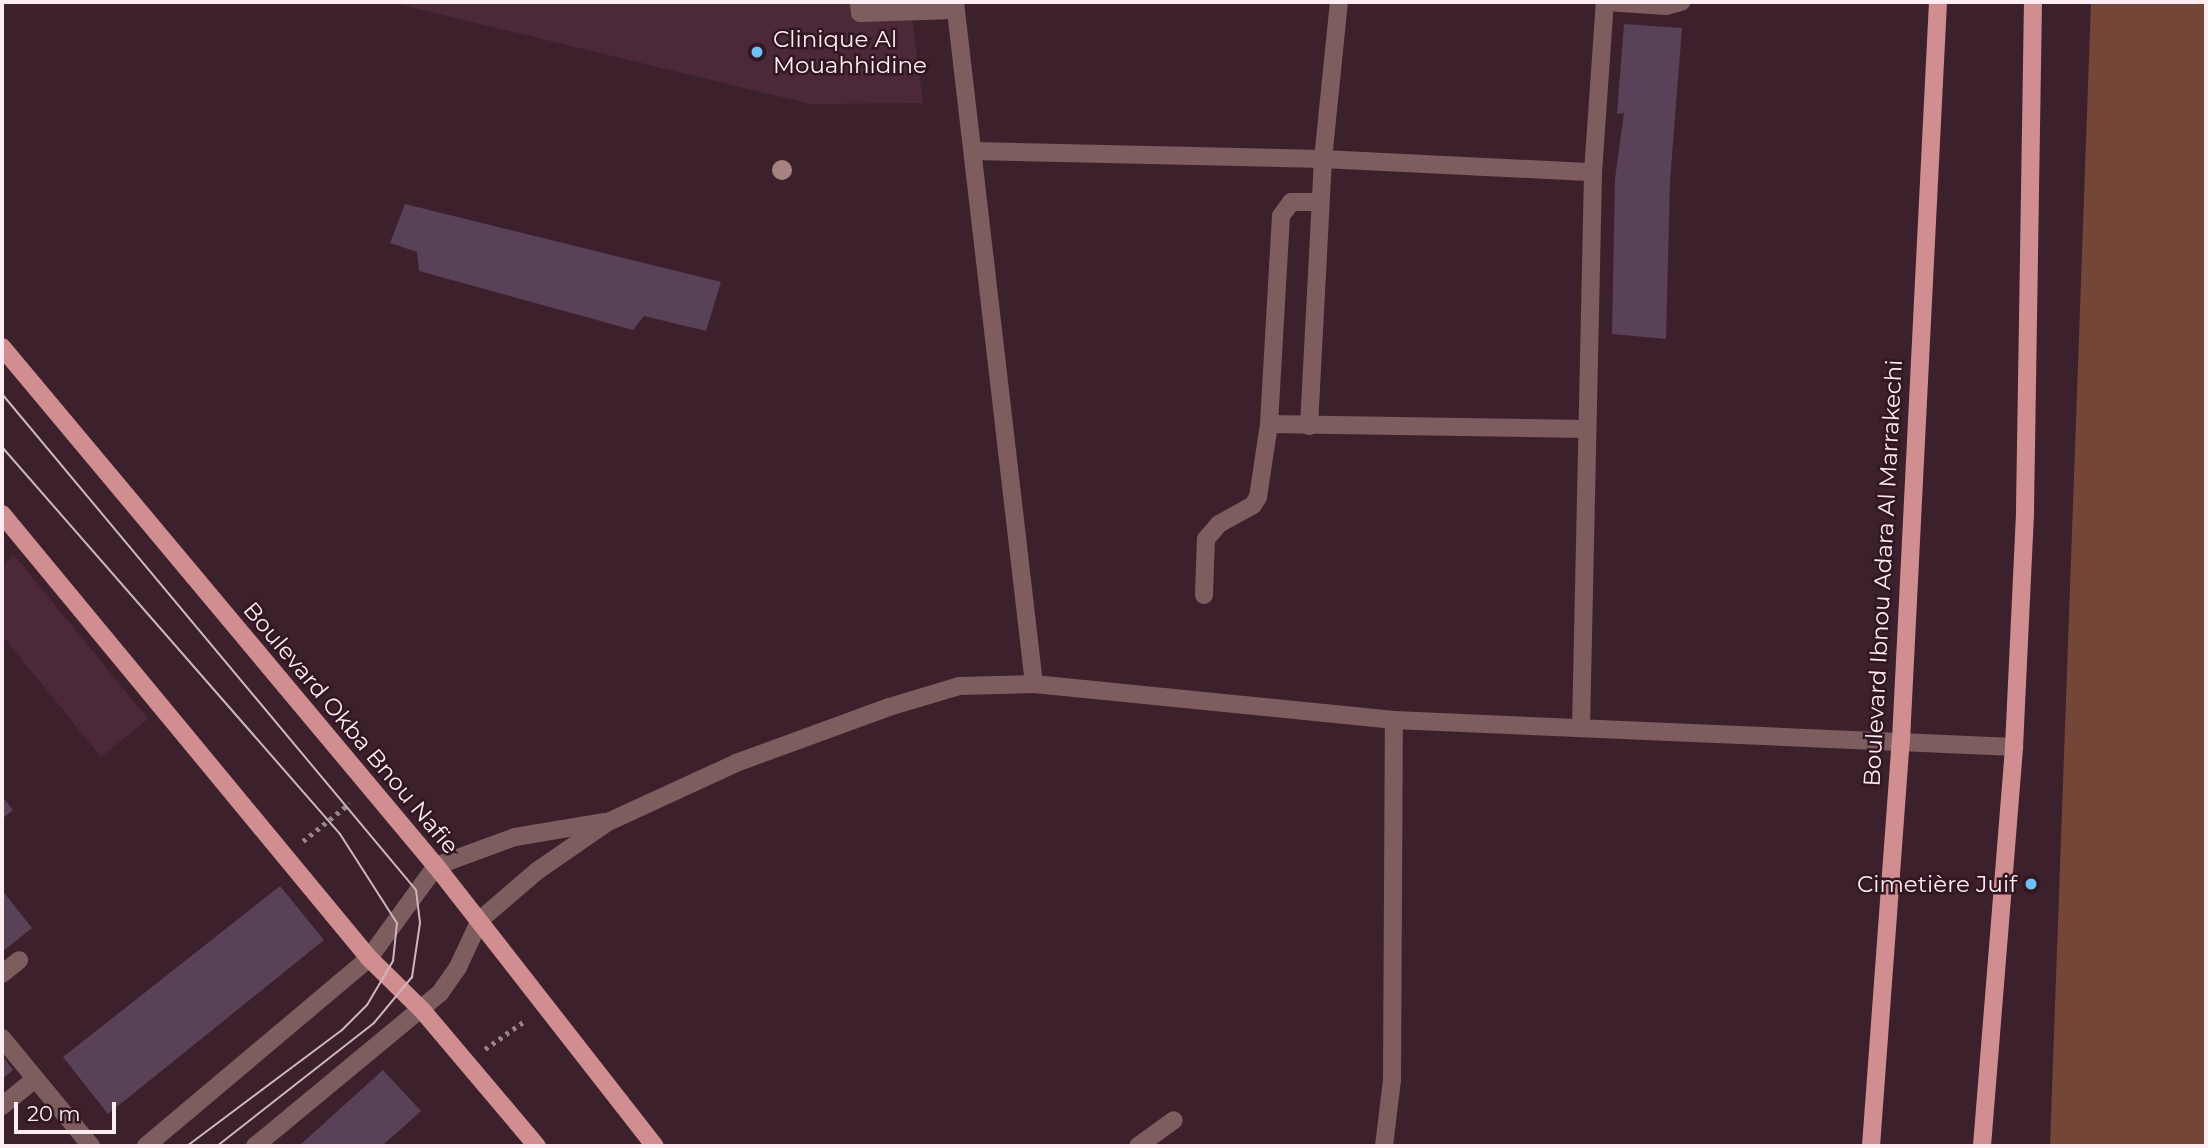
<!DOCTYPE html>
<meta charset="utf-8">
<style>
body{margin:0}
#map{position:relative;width:2208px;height:1148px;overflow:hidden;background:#3c212d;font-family:Montserrat,sans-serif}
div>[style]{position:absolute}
.built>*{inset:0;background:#4b2938}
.green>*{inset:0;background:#744637}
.building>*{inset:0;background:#594257}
.path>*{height:4.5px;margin-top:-2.25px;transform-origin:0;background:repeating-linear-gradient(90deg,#99838c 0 3.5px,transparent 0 8.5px)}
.minor>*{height:18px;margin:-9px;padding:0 9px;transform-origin:9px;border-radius:9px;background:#7e5d5e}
.major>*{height:18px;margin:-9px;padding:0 9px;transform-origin:9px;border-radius:9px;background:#d08e91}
.tram>*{height:2px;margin:-1px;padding:0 1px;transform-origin:1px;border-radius:1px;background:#cbb8bf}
.trees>*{width:20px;height:20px;margin:-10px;border-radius:50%;background:#a68381}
.dots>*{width:19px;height:19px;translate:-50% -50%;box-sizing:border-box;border:4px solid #321723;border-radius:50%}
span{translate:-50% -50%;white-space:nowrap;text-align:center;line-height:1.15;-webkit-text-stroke:5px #321723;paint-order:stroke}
.poi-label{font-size:23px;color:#fdedf3}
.left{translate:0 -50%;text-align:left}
.right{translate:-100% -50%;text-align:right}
.street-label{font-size:23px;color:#fdedf3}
.frame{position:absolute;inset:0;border:4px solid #fdedf3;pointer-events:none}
.scale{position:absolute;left:14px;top:1102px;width:102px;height:32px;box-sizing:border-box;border:4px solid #fdedf3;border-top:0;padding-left:9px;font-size:21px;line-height:24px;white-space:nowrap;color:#fdedf3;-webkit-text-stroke:5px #321723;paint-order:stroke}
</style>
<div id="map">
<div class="built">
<div style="clip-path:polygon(389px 2px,910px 2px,923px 103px,811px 104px)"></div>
<div style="clip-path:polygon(14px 555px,148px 719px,101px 757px,2px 635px,2px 565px)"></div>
</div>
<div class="green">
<div style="clip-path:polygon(2091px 2px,2206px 2px,2206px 1146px,2050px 1146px)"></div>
</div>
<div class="building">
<div style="clip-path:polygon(1624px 24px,1682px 28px,1670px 181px,1666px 339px,1612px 334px,1615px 179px,1624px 113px,1617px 114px)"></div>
<div style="clip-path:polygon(405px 204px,721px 282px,706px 331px,644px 316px,633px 330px,419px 271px,417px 252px,390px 243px)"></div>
<div style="clip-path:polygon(2px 796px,13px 810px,2px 819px)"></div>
<div style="clip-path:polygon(280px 886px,324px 940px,108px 1114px,63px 1057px)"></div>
<div style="clip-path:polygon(2px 890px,32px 928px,2px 952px)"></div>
<div style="clip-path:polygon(2px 1055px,13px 1070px,2px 1079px)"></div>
<div style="clip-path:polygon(383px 1070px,421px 1111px,382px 1146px,299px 1146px)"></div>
</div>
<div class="path">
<div style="left:303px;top:841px;width:60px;rotate:-39deg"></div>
<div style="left:485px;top:1049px;width:50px;rotate:-35.3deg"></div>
</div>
<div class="minor">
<div style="left:859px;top:2px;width:11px;rotate:85deg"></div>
<div style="left:860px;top:13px;width:96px;rotate:-1.8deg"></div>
<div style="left:1606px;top:2px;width:60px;rotate:3.8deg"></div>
<div style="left:1666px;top:6px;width:16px;rotate:-15deg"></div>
<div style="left:974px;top:151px;width:349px;rotate:1.3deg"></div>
<div style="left:1323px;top:159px;width:270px;rotate:2.8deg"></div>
<div style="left:1269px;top:424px;width:317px;rotate:0.9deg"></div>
<div style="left:1309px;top:426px;width:267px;rotate:-87deg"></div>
<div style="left:1323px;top:159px;width:158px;rotate:-84.2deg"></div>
<div style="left:1204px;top:595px;width:56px;rotate:-88deg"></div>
<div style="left:1206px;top:539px;width:20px;rotate:-49deg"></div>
<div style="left:1219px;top:524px;width:39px;rotate:-29deg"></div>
<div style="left:1253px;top:505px;width:9px;rotate:-58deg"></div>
<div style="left:1258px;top:497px;width:74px;rotate:-81.4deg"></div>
<div style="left:1269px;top:424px;width:208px;rotate:-86.7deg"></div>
<div style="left:1281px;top:216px;width:17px;rotate:-54deg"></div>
<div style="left:1291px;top:202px;width:29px"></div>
<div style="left:1034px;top:684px;width:362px;rotate:5.7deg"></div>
<div style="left:1394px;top:720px;width:621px;rotate:2.49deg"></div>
<div style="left:1581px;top:728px;width:556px;rotate:-88.76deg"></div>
<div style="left:1593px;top:172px;width:170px;rotate:-86deg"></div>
<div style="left:2px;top:974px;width:22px;rotate:-39deg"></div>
<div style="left:2px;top:1038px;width:140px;rotate:50.5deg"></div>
<div style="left:2px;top:1106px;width:43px;rotate:-39.3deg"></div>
<div style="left:146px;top:1146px;width:292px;rotate:-40.1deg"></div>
<div style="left:369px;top:958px;width:114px;rotate:-53.9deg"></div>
<div style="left:436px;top:866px;width:84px;rotate:-20.2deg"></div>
<div style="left:515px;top:837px;width:91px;rotate:-9.5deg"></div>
<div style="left:255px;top:1146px;width:240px;rotate:-39.6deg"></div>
<div style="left:440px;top:993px;width:32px;rotate:-55deg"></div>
<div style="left:458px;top:967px;width:52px;rotate:-64.9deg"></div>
<div style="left:480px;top:920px;width:75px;rotate:-40.7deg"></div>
<div style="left:537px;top:871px;width:86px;rotate:-34.6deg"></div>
<div style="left:608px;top:822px;width:141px;rotate:-24.7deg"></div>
<div style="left:736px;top:763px;width:163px;rotate:-20.1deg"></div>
<div style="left:889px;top:707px;width:73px;rotate:-16.7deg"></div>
<div style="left:959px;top:686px;width:75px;rotate:-1.5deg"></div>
<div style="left:1034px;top:684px;width:687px;rotate:-96.61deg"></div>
<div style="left:1138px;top:1146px;width:44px;rotate:-35.8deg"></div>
<div style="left:1384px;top:1146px;width:66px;rotate:-83.1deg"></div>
<div style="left:1392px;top:1080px;width:360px;rotate:-89.7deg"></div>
</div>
<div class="major">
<div style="left:2px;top:347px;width:677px;rotate:50.1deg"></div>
<div style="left:436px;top:866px;width:355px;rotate:52deg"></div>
<div style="left:2px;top:514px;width:576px;rotate:50.42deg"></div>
<div style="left:369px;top:958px;width:74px;rotate:44.5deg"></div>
<div style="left:422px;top:1010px;width:178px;rotate:49.8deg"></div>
<div style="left:1871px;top:1146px;width:407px;rotate:-85.8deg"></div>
<div style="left:1901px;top:740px;width:739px;rotate:-87.13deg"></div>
<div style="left:1982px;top:1146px;width:400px;rotate:-85.4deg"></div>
<div style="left:2014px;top:747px;width:237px;rotate:-87.3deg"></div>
<div style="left:2025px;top:510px;width:508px;rotate:-89.1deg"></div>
</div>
<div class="tram">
<div style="left:2px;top:394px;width:646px;rotate:50.15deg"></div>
<div style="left:416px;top:890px;width:33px;rotate:83deg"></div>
<div style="left:420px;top:923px;width:55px;rotate:98.4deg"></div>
<div style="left:412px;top:977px;width:60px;rotate:129.6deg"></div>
<div style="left:374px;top:1023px;width:199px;rotate:141.9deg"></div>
<div style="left:2px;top:447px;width:514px;rotate:48.87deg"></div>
<div style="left:340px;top:834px;width:106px;rotate:57.4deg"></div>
<div style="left:397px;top:923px;width:38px;rotate:96deg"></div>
<div style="left:393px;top:961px;width:51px;rotate:120.6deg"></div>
<div style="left:367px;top:1005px;width:35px;rotate:135deg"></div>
<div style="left:342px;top:1030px;width:194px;rotate:143.2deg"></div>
</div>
<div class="trees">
<div style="left:782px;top:170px"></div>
</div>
<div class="dots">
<div style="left:757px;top:52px;background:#6ec2f3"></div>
<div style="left:2031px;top:884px;background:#6ec2f3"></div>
</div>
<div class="poi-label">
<span class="left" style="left:773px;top:52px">Clinique Al<br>Mouahhidine</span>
<span class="right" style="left:2017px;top:884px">Cimetière Juif</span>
</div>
<div class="street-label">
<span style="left:1883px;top:573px;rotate:-87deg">Boulevard Ibnou Adara Al Marrakechi</span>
<span style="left:351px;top:728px;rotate:50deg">Boulevard Okba Bnou Nafie</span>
</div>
<div class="frame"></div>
<div class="scale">20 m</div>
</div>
